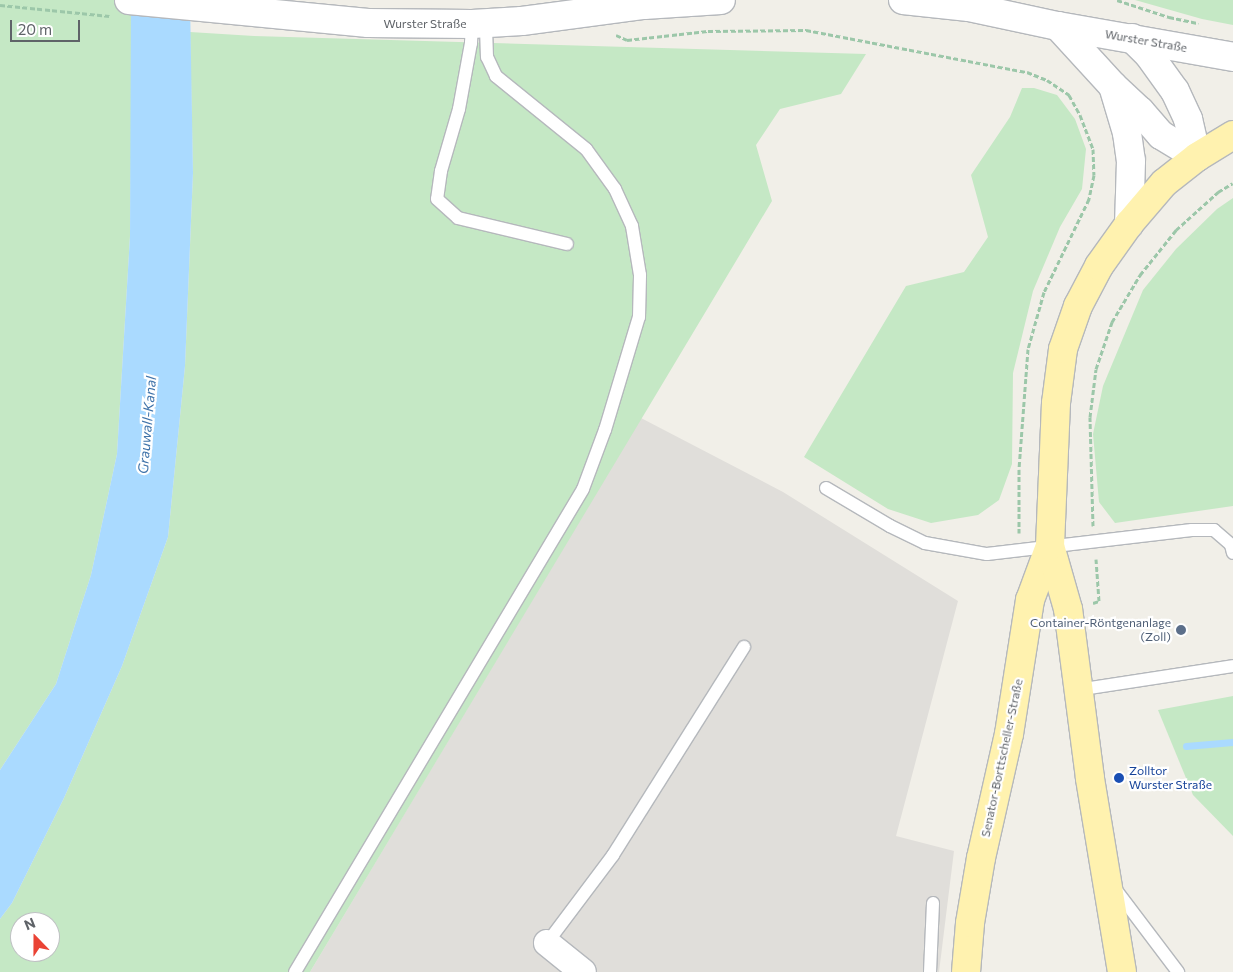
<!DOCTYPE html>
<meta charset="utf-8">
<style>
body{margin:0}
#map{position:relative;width:1233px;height:972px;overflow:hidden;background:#f1efe8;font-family:Commissioner,sans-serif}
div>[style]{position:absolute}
.industrial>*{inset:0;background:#e0deda}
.green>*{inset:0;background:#c5e8c5}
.water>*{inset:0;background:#aadaff}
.stream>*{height:7px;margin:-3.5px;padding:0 3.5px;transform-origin:3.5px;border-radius:3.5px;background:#aadaff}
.path>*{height:3px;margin-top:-1.5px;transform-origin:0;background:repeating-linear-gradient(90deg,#9cc7a9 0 5px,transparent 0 7.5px)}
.roads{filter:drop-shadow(1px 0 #b5b8bc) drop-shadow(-1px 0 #b5b8bc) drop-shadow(0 1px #b5b8bc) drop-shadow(0 -1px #b5b8bc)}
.service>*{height:12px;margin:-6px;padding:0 6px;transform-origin:6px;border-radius:6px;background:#fff}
.minor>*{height:26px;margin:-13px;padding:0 13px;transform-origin:13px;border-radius:13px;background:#fff}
.secondary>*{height:28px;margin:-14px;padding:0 14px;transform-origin:14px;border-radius:14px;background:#fff}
.primary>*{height:28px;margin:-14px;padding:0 14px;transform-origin:14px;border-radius:14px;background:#fff2af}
.dots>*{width:14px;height:14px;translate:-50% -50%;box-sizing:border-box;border:2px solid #fff;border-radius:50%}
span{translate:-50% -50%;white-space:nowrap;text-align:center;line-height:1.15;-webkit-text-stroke:4.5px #fff;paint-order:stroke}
.street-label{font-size:12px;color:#5f6368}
.service-label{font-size:12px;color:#4e5e75}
.right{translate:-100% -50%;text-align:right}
.transit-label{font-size:12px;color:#164399}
.left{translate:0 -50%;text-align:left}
.water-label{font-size:14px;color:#4174aa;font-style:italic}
.north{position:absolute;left:10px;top:912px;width:50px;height:50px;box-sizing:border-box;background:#fff;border:1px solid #bfc1c3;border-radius:50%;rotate:338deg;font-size:14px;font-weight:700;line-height:20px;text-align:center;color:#5f6368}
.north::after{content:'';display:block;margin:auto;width:18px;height:22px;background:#ea4335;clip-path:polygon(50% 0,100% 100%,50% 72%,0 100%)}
.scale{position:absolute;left:10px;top:20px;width:70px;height:22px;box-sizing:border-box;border:2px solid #5f6368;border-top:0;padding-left:6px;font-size:15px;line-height:18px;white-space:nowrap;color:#5f6368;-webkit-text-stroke:4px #fff;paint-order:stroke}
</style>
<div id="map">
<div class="industrial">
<div style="clip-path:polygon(641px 418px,783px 492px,958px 601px,896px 836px,954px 851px,939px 972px,310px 972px)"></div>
</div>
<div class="green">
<div style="clip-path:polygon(0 0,131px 0,132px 78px,130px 236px,117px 454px,91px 575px,56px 684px,0 770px)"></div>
<div style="clip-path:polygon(1135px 0,1233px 0,1233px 25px,1202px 19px)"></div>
<div style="clip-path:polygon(evenodd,190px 32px,254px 36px,866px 54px,841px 94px,780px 109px,756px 145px,772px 201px,310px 972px,0 972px,0 919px,12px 903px,64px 798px,122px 666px,168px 537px,185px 366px,193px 173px,190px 32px,20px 922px,50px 922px,50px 952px,20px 952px,20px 922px)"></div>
<div style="clip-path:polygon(1022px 88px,1034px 88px,1057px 95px,1075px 119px,1086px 149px,1082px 189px,1060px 227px,1033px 291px,1013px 373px,1012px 464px,999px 500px,978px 515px,931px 523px,888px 509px,804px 457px,906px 286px,964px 272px,988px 237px,971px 175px,1010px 117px)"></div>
<div style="clip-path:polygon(1233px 198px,1233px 506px,1115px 523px,1099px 502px,1093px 434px,1103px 386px,1143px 290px,1176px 249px,1217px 209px)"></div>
<div style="clip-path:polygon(1233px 696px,1233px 836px,1193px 795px,1158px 710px)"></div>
</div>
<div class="water">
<div style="clip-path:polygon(131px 0,190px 0,193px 173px,185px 366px,168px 537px,122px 666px,64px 798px,12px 903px,0 919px,0 770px,56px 684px,91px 575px,117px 454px,130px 236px)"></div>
</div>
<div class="stream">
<div style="left:1186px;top:746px;width:47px;rotate:-4.9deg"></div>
</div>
<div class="path">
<div style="left:1117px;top:0;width:55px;rotate:18.1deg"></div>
<div style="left:1169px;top:17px;width:30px;rotate:12deg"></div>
<div style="left:0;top:5px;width:110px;rotate:5.8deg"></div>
<div style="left:616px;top:35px;width:12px;rotate:24deg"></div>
<div style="left:627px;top:40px;width:81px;rotate:-6.3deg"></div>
<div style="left:708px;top:31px;width:98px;rotate:-0.6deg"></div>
<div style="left:806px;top:30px;width:225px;rotate:10.8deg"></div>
<div style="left:1027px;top:72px;width:22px;rotate:22deg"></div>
<div style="left:1047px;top:80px;width:27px;rotate:34deg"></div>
<div style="left:1069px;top:95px;width:23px;rotate:61deg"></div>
<div style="left:1080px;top:115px;width:36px;rotate:69deg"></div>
<div style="left:1093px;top:149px;width:26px;rotate:88deg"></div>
<div style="left:1094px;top:175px;width:25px;rotate:102deg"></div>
<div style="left:1089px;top:199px;width:103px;rotate:115.8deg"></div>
<div style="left:1044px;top:292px;width:59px;rotate:105.7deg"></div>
<div style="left:1028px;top:349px;width:120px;rotate:94.3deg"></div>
<div style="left:1019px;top:469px;width:64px;rotate:90deg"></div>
<div style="left:1093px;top:526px;width:109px;rotate:-91.6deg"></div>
<div style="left:1090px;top:417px;width:48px;rotate:-82.9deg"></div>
<div style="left:1096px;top:369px;width:50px;rotate:-71.2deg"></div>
<div style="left:1112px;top:322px;width:55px;rotate:-59.2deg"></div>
<div style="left:1140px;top:275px;width:58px;rotate:-51.3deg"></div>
<div style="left:1176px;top:230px;width:57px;rotate:-42.1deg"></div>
<div style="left:1218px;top:192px;width:17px;rotate:-31deg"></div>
<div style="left:1093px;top:603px;width:6px;rotate:-18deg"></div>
<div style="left:1099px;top:601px;width:42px;rotate:-94.1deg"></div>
</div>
<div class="roads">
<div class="service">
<div style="left:472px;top:24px;width:19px;rotate:93deg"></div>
<div style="left:471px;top:43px;width:67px;rotate:100.3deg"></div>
<div style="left:459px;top:109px;width:65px;rotate:106.2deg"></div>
<div style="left:441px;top:171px;width:28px;rotate:98deg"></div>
<div style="left:437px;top:199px;width:28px;rotate:42deg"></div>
<div style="left:458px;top:218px;width:112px;rotate:13.4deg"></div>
<div style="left:826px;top:488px;width:74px;rotate:30.7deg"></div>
<div style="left:890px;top:526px;width:39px;rotate:26deg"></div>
<div style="left:925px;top:543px;width:63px;rotate:10.1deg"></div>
<div style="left:987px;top:554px;width:206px;rotate:-6.7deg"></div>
<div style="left:1192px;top:530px;width:22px"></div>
<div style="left:1214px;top:530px;width:23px;rotate:41deg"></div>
<div style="left:1231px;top:545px;width:8px;rotate:76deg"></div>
<div style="left:1077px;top:690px;width:158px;rotate:-8.7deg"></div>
<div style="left:1113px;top:886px;width:108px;rotate:52.9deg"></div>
<div style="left:547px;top:943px;width:110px;rotate:-53.1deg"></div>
<div style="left:613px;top:855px;width:246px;rotate:-57.8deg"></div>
<div style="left:295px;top:972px;width:562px;rotate:-59.19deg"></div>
<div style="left:583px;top:489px;width:63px;rotate:-69.6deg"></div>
<div style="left:605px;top:430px;width:118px;rotate:-73.3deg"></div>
<div style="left:639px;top:317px;width:42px;rotate:-88.6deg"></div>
<div style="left:640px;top:275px;width:50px;rotate:-99.3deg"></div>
<div style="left:632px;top:226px;width:41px;rotate:-114.7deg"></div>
<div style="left:615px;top:189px;width:49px;rotate:-125.9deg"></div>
<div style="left:586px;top:149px;width:116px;rotate:-141deg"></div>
<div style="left:496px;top:76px;width:21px;rotate:-115deg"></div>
<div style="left:487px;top:57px;width:34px;rotate:-92deg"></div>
<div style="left:930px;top:972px;width:69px;rotate:-87.5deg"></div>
</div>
<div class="minor">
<div style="left:547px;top:943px;width:46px;rotate:38.9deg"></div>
</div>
<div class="secondary">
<div style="left:129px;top:0;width:240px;rotate:5.5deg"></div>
<div style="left:368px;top:23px;width:104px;rotate:0.6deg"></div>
<div style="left:472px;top:24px;width:50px;rotate:-3.4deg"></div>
<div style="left:522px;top:21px;width:123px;rotate:-7.5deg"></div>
<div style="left:644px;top:5px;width:77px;rotate:-3.7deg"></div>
<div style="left:903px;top:0;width:66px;rotate:6.1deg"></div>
<div style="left:969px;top:7px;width:91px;rotate:12.1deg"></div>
<div style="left:1058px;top:26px;width:178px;rotate:10deg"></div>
<div style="left:1058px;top:26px;width:81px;rotate:47.5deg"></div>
<div style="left:1113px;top:86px;width:37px;rotate:43deg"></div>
<div style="left:1140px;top:111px;width:32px;rotate:49deg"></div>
<div style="left:1161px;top:135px;width:42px;rotate:31.4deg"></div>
<div style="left:1132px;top:38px;width:24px;rotate:45deg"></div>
<div style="left:1149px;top:55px;width:44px;rotate:54.2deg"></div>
<div style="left:1175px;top:91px;width:31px;rotate:65deg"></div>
<div style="left:1188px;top:119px;width:39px;rotate:77deg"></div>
<div style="left:1113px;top:86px;width:49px;rotate:73.4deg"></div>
<div style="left:1127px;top:133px;width:28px;rotate:82deg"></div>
<div style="left:1131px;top:161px;width:63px;rotate:91.8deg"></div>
</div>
<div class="primary">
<div style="left:966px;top:972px;width:49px;rotate:-85.3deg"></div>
<div style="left:970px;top:923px;width:66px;rotate:-80.4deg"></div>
<div style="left:981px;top:858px;width:127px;rotate:-77.3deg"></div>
<div style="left:1009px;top:734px;width:136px;rotate:-81.1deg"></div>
<div style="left:1030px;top:600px;width:58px;rotate:-69.7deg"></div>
<div style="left:1122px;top:972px;width:197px;rotate:-99.4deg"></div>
<div style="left:1090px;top:778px;width:170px;rotate:-97.4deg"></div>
<div style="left:1068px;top:609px;width:66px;rotate:-105.9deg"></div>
<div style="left:1050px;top:546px;width:143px;rotate:-87.6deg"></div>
<div style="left:1056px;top:403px;width:54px;rotate:-82.6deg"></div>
<div style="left:1063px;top:349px;width:46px;rotate:-70.8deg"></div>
<div style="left:1078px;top:306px;width:45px;rotate:-62.3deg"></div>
<div style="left:1099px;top:266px;width:52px;rotate:-54.5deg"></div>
<div style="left:1129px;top:224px;width:54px;rotate:-49.5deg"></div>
<div style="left:1164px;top:183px;width:42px;rotate:-38.2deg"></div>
<div style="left:1197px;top:157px;width:42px;rotate:-31.4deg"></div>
</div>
</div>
<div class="dots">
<div style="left:1181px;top:630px;background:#5c6f8a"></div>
<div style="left:1119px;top:778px;background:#1a4fb4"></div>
</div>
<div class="street-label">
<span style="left:425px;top:24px">Wurster Straße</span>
<span style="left:1146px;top:41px;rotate:10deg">Wurster Straße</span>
<span style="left:1002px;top:758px;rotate:-78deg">Senator-Borttscheller-Straße</span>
</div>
<div class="service-label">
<span class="right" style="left:1171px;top:630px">Container-Röntgenanlage<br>(Zoll)</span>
</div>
<div class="transit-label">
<span class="left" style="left:1129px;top:778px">Zolltor<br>Wurster Straße</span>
</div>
<div class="water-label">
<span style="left:147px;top:425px;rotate:-85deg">Grauwall-Kanal</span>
</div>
<div class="north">N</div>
<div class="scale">20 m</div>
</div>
